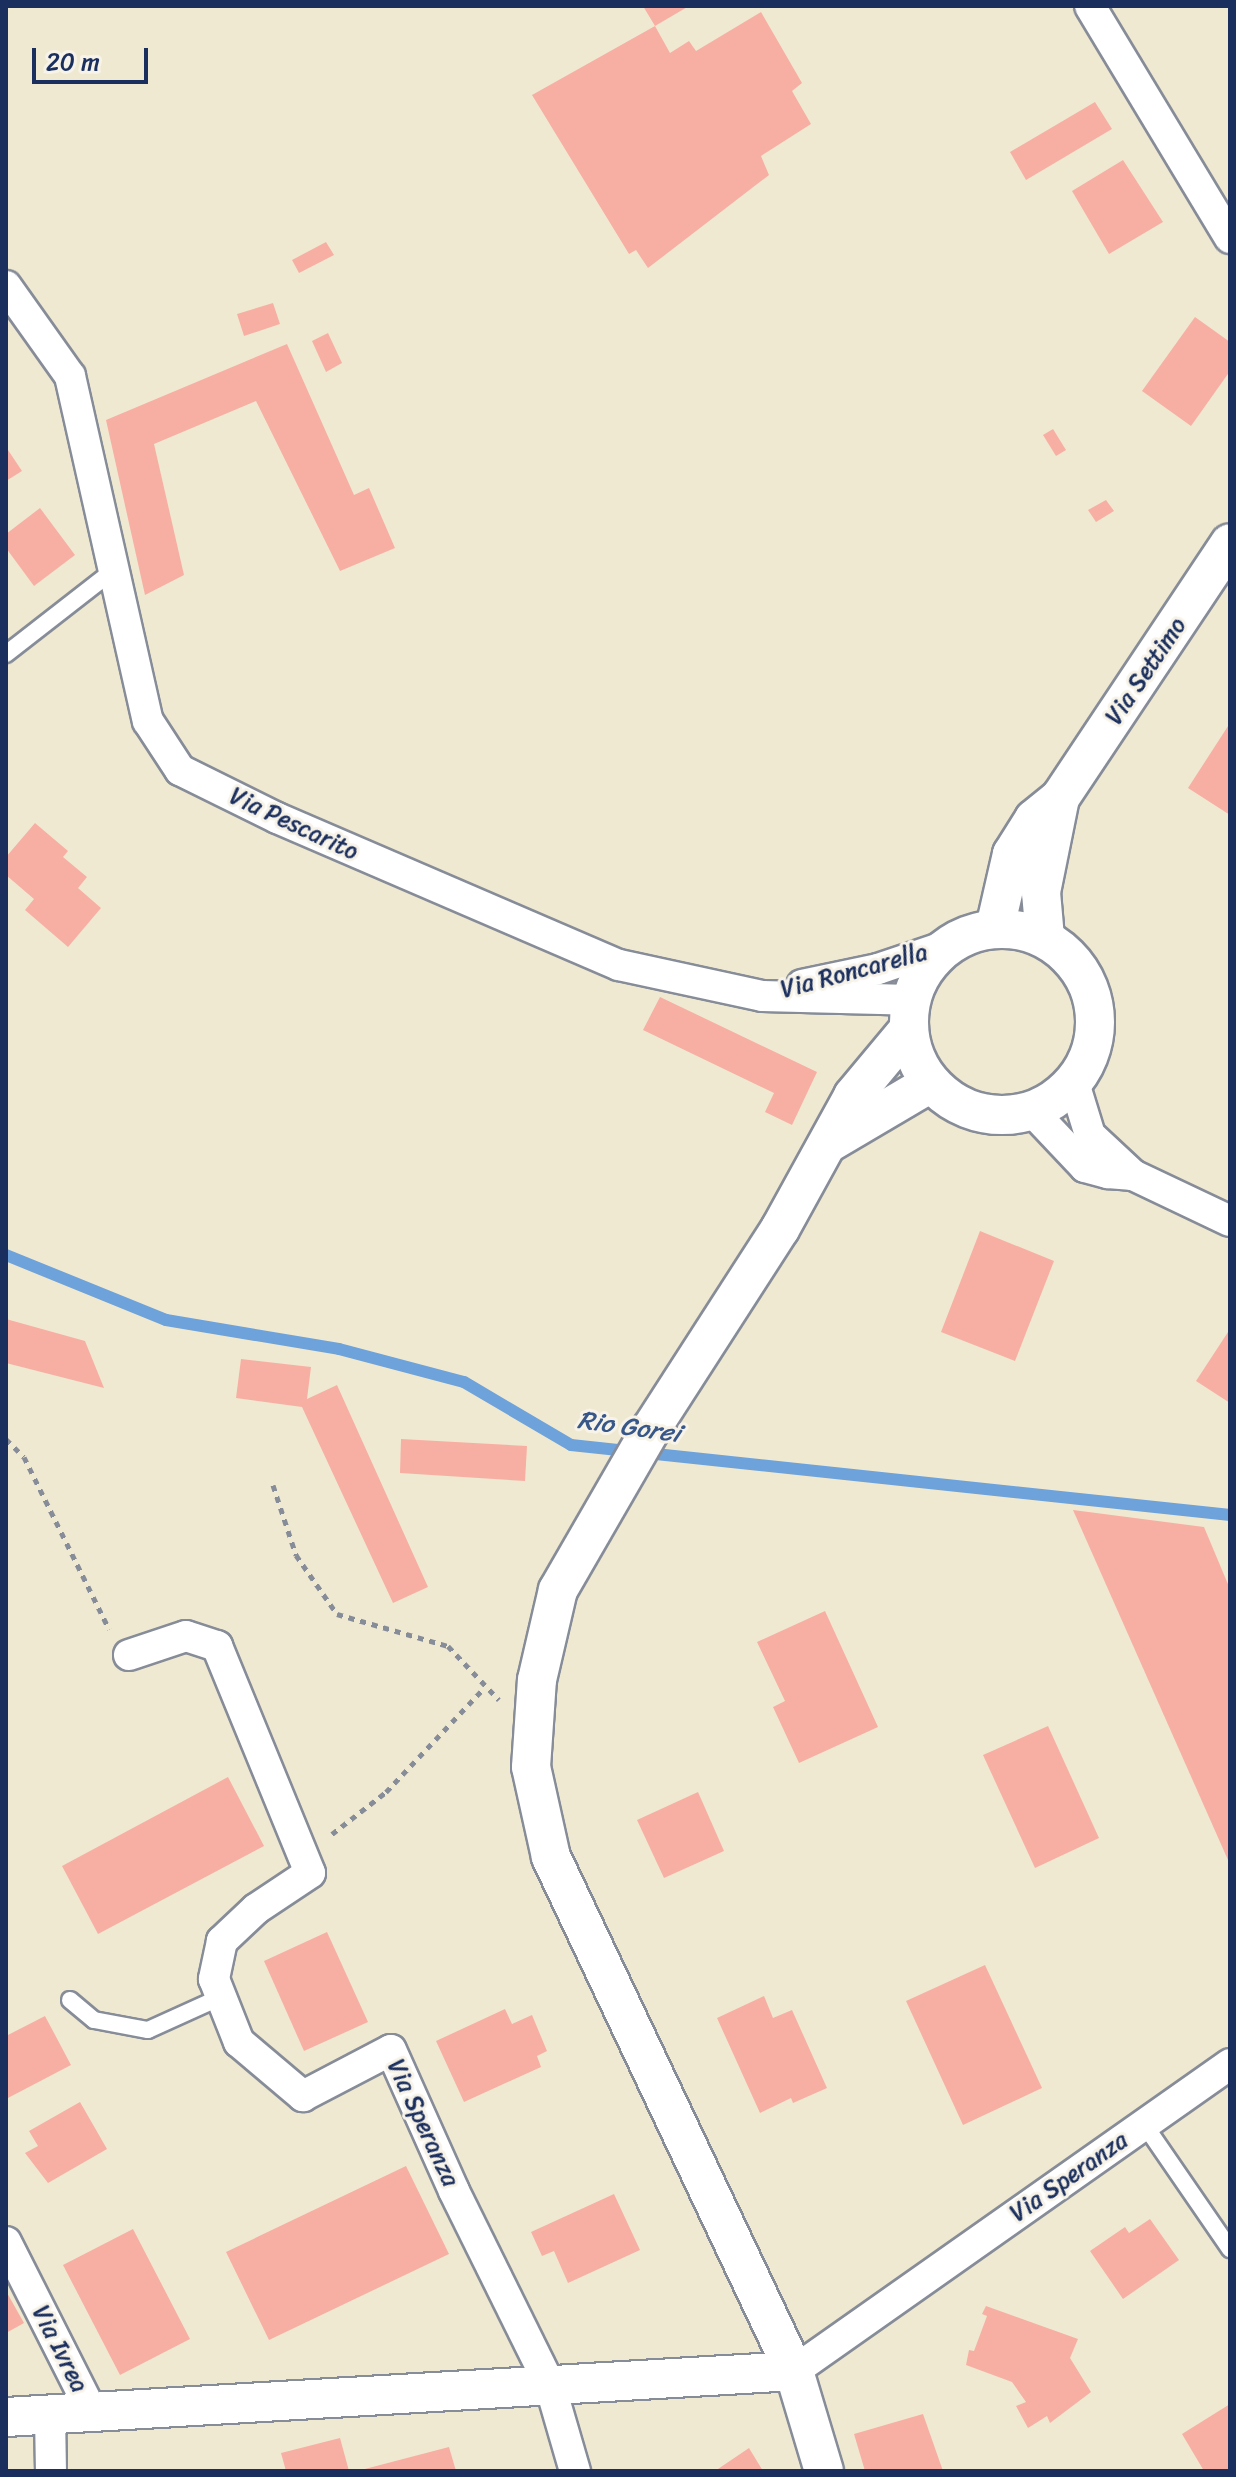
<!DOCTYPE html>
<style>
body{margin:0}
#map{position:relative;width:1236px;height:2477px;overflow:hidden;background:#f0e9d1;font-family:Sriracha,sans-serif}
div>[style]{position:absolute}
.stream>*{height:12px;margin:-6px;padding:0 6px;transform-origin:6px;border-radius:6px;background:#6ea2da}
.building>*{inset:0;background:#f7afa3}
.path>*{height:5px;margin-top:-2.5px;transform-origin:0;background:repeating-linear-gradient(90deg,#868c98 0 6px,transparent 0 12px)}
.roads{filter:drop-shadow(2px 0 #868c98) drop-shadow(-2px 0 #868c98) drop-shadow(0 2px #868c98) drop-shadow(0 -2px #868c98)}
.service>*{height:16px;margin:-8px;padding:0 8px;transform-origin:8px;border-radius:8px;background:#fff}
.minor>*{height:30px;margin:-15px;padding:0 15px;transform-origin:15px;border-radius:15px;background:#fff}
.tertiary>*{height:38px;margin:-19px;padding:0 19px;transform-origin:19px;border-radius:19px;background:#fff}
.tertiary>.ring{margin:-19px;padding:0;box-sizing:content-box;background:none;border:38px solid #fff;border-radius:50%}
span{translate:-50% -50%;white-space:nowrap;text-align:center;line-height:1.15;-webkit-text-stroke:6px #f7f3e8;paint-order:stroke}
.street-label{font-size:24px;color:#1b2f5e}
.water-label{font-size:26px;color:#385789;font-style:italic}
.frame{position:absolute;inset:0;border:8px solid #1b2f5e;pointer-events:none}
.scale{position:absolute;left:32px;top:48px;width:116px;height:36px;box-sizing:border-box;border:4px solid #1b2f5e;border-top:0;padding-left:10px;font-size:24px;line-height:28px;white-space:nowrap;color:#1b2f5e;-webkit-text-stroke:6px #f7f3e8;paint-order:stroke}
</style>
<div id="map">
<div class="stream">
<div style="left:6px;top:1255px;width:173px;rotate:22.1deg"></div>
<div style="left:166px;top:1320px;width:175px;rotate:9.5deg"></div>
<div style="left:339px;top:1349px;width:129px;rotate:14.8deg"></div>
<div style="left:464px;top:1382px;width:124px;rotate:30.5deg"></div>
<div style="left:571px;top:1445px;width:663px;rotate:6.06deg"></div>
</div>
<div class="building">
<div style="clip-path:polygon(643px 6px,689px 6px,655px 26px)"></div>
<div style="clip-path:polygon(761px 12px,802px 83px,792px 91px,811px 124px,761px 156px,769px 175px,648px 268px,636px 250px,629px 254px,532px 95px,655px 26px,670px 53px,689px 41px,696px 51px)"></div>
<div style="clip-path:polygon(1095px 102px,1112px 129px,1026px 180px,1010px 152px)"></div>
<div style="clip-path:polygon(1123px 160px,1163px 222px,1109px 254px,1072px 191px)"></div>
<div style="clip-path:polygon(326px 242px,334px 255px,299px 273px,292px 260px)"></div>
<div style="clip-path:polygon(273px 303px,280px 324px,244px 336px,237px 314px)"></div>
<div style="clip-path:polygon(1195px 317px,1230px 342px,1230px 371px,1191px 426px,1142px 391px)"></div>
<div style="clip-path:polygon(328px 333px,342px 363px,326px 372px,312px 341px)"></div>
<div style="clip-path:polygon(287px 344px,354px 495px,369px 488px,395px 548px,340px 571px,256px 401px,154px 444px,184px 575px,145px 595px,106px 420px)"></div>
<div style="clip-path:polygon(1053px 429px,1066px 450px,1056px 456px,1043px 435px)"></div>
<div style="clip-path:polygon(6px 447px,22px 471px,6px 481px)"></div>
<div style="clip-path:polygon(1106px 500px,1114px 511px,1096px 522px,1088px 510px)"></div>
<div style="clip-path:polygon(40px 508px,75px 555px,34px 586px,6px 548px,6px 534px)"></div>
<div style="clip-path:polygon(1230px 723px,1230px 815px,1188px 788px)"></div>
<div style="clip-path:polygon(35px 823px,68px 851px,63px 857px,87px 877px,78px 888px,101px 908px,68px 947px,25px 910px,34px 899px,6px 875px,6px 857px)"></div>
<div style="clip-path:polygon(660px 997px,817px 1072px,792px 1125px,765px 1112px,774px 1093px,643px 1030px)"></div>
<div style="clip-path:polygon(980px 1231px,1054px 1261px,1015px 1361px,941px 1332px)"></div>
<div style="clip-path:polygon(6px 1319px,85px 1341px,104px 1388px,6px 1363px)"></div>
<div style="clip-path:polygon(1230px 1329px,1230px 1403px,1196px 1381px)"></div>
<div style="clip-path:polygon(241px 1359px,311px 1367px,307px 1399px,337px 1385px,428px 1587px,393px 1603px,302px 1407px,236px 1398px)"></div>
<div style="clip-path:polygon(401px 1439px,527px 1446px,525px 1481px,400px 1473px)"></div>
<div style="clip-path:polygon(1073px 1510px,1204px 1527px,1230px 1589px,1228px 1860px)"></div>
<div style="clip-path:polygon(825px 1611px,878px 1727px,799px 1763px,773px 1707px,785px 1701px,757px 1642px)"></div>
<div style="clip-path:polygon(1048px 1726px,1099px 1838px,1035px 1868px,983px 1755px)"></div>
<div style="clip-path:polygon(228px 1777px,264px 1846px,98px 1934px,62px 1866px)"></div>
<div style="clip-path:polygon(698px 1792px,724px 1851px,664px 1878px,637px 1820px)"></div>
<div style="clip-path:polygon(327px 1932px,368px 2022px,304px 2051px,264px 1961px)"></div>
<div style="clip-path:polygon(985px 1965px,1042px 2088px,963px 2125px,906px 2001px)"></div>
<div style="clip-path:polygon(764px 1996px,773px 2018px,792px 2010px,827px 2088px,793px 2103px,791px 2098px,760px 2113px,717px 2018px)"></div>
<div style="clip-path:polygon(505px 2009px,512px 2024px,532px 2015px,547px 2051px,537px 2056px,541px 2067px,464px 2102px,436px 2041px)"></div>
<div style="clip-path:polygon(45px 2016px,71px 2065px,6px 2099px,6px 2036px)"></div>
<div style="clip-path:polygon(80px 2102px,107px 2149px,48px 2183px,25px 2153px,38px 2146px,29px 2131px)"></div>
<div style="clip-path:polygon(406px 2166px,449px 2254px,269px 2340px,226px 2252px)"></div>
<div style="clip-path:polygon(614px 2194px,640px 2250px,568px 2283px,554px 2251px,542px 2256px,531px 2232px)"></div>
<div style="clip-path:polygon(1150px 2219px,1179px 2260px,1123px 2299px,1090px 2251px,1125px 2227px,1129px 2233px)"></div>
<div style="clip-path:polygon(133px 2229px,190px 2339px,120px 2375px,63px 2265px)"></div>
<div style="clip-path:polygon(6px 2291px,24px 2323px,6px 2333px)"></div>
<div style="clip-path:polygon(986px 2306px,1078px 2339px,1070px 2358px,1091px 2392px,1050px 2423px,1047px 2416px,1028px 2428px,1016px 2406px,1026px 2402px,1012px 2382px,966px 2365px,969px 2350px,974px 2351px,987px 2316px,982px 2314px)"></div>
<div style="clip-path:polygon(1230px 2404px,1230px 2471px,1204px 2471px,1182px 2434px)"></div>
<div style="clip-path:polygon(923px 2414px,943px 2471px,865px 2471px,854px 2434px)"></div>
<div style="clip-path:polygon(340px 2438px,349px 2471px,286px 2471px,281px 2453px)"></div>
<div style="clip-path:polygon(449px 2447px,456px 2471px,361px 2471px,361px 2470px)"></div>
<div style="clip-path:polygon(749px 2448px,763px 2471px,715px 2471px)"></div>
</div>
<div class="path">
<div style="left:6px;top:1439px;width:25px;rotate:45deg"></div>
<div style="left:24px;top:1457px;width:192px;rotate:63.7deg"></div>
<div style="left:273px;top:1485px;width:74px;rotate:71.8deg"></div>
<div style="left:296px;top:1555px;width:72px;rotate:55.2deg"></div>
<div style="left:337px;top:1614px;width:116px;rotate:16.1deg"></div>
<div style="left:448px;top:1646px;width:74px;rotate:46.6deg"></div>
<div style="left:332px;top:1834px;width:68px;rotate:-37.9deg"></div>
<div style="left:386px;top:1792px;width:143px;rotate:-46.7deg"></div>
</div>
<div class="roads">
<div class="service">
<div style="left:6px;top:654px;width:137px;rotate:-37.9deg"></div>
<div style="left:70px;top:2000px;width:31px;rotate:40deg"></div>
<div style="left:94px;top:2020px;width:55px;rotate:10.5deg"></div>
<div style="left:148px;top:2030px;width:80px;rotate:-24.3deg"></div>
<div style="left:1144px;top:2124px;width:152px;rotate:55.5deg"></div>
</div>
<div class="minor">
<div style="left:1090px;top:6px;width:271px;rotate:58.9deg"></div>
<div style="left:6px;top:286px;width:110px;rotate:54.6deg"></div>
<div style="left:70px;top:376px;width:354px;rotate:77.3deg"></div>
<div style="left:148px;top:721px;width:59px;rotate:56.9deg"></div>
<div style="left:180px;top:770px;width:108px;rotate:26.3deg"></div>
<div style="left:277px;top:818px;width:372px;rotate:23.3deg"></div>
<div style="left:619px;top:965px;width:146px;rotate:12.2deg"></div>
<div style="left:762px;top:996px;width:148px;rotate:1.5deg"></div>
<div style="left:802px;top:985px;width:78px;rotate:-11.9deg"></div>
<div style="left:878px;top:969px;width:72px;rotate:-18.7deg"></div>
<div style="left:1074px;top:1083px;width:54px;rotate:72.9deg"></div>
<div style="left:1090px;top:1135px;width:59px;rotate:42.9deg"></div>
<div style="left:1133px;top:1175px;width:107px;rotate:25.4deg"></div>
<div style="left:1032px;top:1111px;width:77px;rotate:46.6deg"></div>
<div style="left:1085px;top:1167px;width:24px;rotate:15deg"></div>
<div style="left:1108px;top:1173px;width:25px;rotate:5deg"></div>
<div style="left:129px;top:1655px;width:60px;rotate:-18.4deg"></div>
<div style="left:186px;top:1636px;width:33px;rotate:18deg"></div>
<div style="left:217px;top:1646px;width:245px;rotate:67.7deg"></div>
<div style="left:310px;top:1873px;width:65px;rotate:146.3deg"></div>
<div style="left:256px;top:1909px;width:47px;rotate:136.7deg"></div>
<div style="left:222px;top:1941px;width:39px;rotate:102deg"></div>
<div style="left:214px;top:1979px;width:68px;rotate:68.4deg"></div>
<div style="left:239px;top:2042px;width:84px;rotate:40.2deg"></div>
<div style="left:303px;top:2096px;width:99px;rotate:-27.6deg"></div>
<div style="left:391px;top:2050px;width:154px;rotate:65.9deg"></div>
<div style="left:454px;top:2191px;width:216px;rotate:63.7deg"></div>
<div style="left:550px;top:2385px;width:90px;rotate:73.8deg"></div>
<div style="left:6px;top:2242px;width:191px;rotate:63.2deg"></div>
<div style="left:794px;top:2371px;width:533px;rotate:-35.15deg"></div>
<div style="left:50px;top:2415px;width:56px;rotate:89deg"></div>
</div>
<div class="tertiary">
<div style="left:995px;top:928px;width:76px;rotate:-77.1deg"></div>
<div style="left:1012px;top:854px;width:41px;rotate:-57.8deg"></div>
<div style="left:1034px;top:819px;width:33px;rotate:-39deg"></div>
<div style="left:1060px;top:798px;width:306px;rotate:-56.3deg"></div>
<div class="ring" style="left:909px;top:929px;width:148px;height:148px"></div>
<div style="left:1045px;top:938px;width:46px;rotate:-95deg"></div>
<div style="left:1041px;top:892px;width:96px;rotate:-78.6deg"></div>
<div style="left:829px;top:1143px;width:118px;rotate:-30.5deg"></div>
<div style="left:6px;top:2417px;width:789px;rotate:-3.34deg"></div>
<div style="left:824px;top:2471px;width:104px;rotate:-106.7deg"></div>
<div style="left:794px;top:2371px;width:569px;rotate:-115.3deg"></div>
<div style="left:551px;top:1857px;width:92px;rotate:-102.5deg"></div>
<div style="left:531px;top:1767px;width:87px;rotate:-86.1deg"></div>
<div style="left:537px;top:1680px;width:92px;rotate:-76.9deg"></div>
<div style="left:558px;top:1590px;width:186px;rotate:-60deg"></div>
<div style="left:651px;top:1429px;width:238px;rotate:-57.2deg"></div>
<div style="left:780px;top:1229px;width:152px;rotate:-61.2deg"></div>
<div style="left:853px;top:1096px;width:86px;rotate:-50.2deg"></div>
</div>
</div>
<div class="street-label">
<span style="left:1146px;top:671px;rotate:-56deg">Via Settimo</span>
<span style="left:294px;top:824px;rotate:25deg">Via Pescarito</span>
<span style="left:854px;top:971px;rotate:-15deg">Via Roncarella</span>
<span style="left:423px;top:2123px;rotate:65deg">Via Speranza</span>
<span style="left:1069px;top:2177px;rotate:-35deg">Via Speranza</span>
<span style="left:60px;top:2349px;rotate:63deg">Via Ivrea</span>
</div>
<div class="water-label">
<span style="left:629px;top:1427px;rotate:8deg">Rio Gorei</span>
</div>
<div class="frame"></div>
<div class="scale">20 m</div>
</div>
